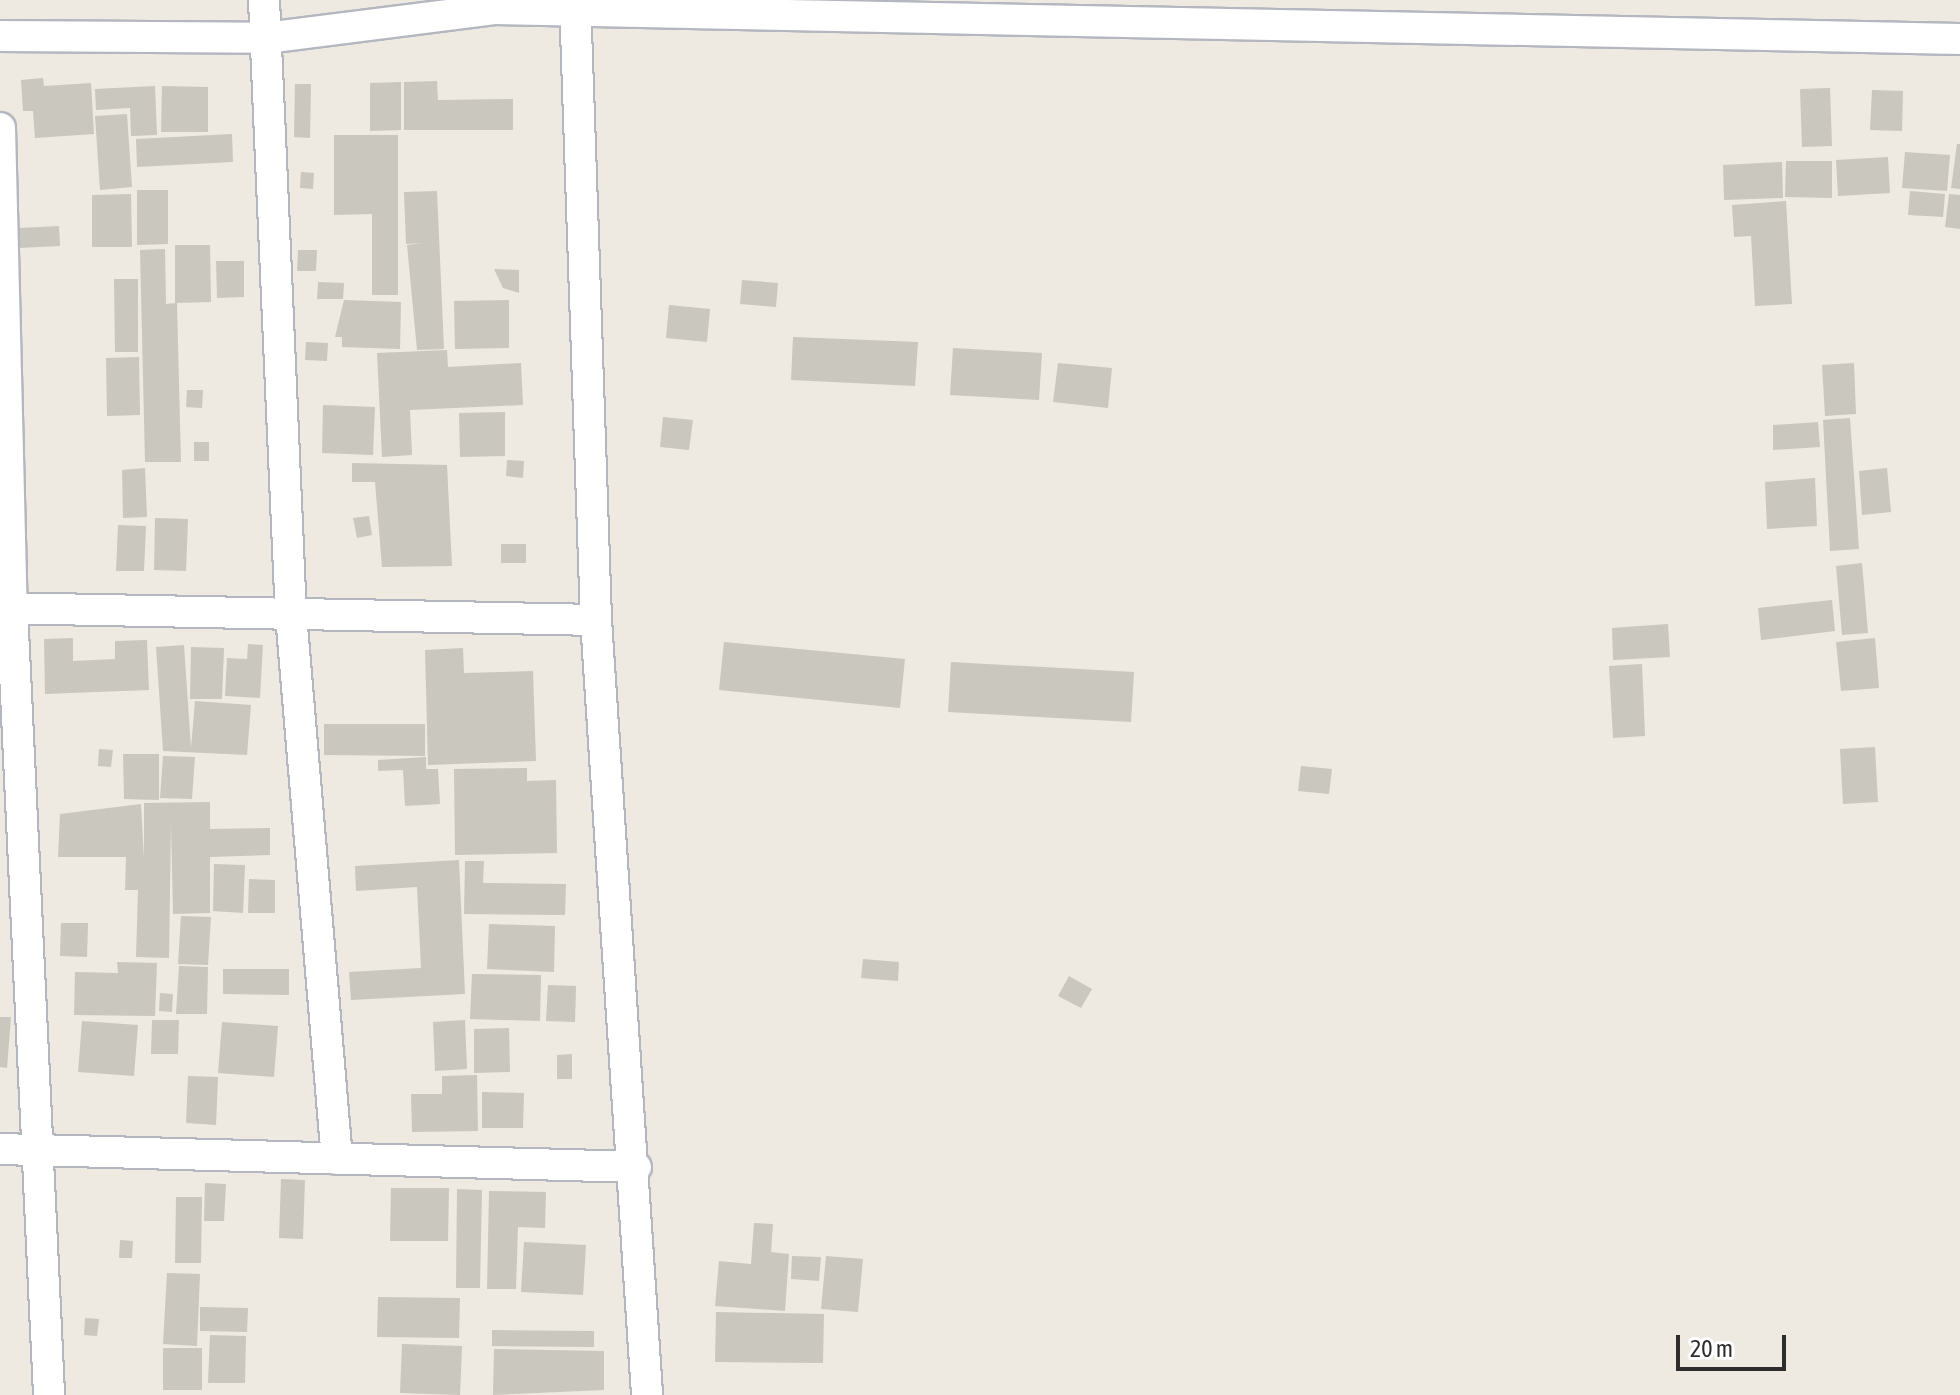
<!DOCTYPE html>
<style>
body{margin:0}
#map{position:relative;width:1960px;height:1395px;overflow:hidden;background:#eee9e1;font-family:"Asap Condensed",sans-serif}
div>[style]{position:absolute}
.building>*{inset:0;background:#cac7bf}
.roads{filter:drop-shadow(2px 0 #b4b7c0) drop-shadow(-2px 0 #b4b7c0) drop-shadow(0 2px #b4b7c0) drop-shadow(0 -2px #b4b7c0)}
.street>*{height:30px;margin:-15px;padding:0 15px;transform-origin:15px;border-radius:15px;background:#fff}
span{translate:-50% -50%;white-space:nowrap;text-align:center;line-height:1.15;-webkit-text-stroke:7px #fff;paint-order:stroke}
.scale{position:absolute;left:1676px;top:1335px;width:110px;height:36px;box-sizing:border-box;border:4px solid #2d2d2d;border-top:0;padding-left:10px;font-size:24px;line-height:28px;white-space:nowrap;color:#2d2d2d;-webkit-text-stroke:6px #fff;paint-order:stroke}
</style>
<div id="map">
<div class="building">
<div style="clip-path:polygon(43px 78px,44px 86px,91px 83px,94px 134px,35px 138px,33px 111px,23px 111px,21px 80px)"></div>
<div style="clip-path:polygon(437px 81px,438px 100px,513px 99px,513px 130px,404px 130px,404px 82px)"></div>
<div style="clip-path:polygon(401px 82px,401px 130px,370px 131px,370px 83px)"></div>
<div style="clip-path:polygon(295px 84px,311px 84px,310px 138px,294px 137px)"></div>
<div style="clip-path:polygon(155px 86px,157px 135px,131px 136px,130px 108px,96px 110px,95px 89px)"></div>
<div style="clip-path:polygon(162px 86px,208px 87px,208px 132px,161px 132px)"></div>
<div style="clip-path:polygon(1830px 88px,1832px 146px,1802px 147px,1800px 89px)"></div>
<div style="clip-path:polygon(1872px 90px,1903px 91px,1902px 131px,1870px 130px)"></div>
<div style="clip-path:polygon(127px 114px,132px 187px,100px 190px,95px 116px)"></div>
<div style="clip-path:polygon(232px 134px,233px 162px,137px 167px,136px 139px)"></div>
<div style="clip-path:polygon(334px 135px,398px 135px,398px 295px,372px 295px,372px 214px,334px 215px)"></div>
<div style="clip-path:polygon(1957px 144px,1960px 144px,1960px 189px,1951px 188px)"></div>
<div style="clip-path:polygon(1905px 152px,1950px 155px,1947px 191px,1902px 188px)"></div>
<div style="clip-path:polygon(1888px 157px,1890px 193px,1838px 196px,1836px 160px)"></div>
<div style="clip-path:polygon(1786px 161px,1832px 161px,1832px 198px,1785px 197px)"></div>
<div style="clip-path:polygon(1782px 162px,1783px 198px,1724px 200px,1723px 165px)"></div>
<div style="clip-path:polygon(301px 172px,314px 173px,313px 189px,300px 188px)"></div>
<div style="clip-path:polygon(137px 190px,168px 190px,168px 244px,137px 245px)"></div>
<div style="clip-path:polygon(437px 191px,444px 349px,417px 350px,407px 245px,422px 243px,406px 244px,404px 192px)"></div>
<div style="clip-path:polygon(1910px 191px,1945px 194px,1943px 217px,1908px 215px)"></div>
<div style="clip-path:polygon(131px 194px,132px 247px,92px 247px,92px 195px)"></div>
<div style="clip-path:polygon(1949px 194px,1960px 195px,1960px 229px,1945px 227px)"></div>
<div style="clip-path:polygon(1786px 201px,1792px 304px,1755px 306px,1751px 236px,1734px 237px,1732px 205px)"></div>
<div style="clip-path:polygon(59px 226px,60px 246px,19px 248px,19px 228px)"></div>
<div style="clip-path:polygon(175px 245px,210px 245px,211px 302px,175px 303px)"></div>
<div style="clip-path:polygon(165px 249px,166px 304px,177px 303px,181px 462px,145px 462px,140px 250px)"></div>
<div style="clip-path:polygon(298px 250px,317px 250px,316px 271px,297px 271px)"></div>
<div style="clip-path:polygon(216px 261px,244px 261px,244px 297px,217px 298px)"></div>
<div style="clip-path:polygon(494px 269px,519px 270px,519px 293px,503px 288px)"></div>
<div style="clip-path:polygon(114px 279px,138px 279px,138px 352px,115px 352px)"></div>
<div style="clip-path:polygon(742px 280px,778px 283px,776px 307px,740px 304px)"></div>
<div style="clip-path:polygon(318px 282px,344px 283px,343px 299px,317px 299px)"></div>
<div style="clip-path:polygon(344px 300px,401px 302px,400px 349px,342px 347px,342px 337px,335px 337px)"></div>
<div style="clip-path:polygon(509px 300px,509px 348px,455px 349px,454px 301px)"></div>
<div style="clip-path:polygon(669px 305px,710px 309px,707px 342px,666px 338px)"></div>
<div style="clip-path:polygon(793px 337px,918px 342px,915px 386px,791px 380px)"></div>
<div style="clip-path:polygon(306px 342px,328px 343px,327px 361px,305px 360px)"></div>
<div style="clip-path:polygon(953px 348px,1042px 353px,1039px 400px,950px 395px)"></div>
<div style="clip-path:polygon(447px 350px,448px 367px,521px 363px,523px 405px,410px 410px,412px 455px,382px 457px,377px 353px)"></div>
<div style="clip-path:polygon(139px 357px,140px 415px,107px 416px,106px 358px)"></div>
<div style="clip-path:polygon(1058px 363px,1112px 368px,1108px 408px,1053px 402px)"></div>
<div style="clip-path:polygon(1854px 363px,1856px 414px,1825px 416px,1822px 365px)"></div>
<div style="clip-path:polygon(187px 390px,203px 390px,202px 408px,186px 407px)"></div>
<div style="clip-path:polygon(323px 405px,375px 407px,373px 455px,322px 453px)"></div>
<div style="clip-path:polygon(505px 412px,505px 456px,460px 457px,459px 413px)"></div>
<div style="clip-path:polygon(663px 417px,693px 420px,689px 450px,660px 447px)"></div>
<div style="clip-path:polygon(1850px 418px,1859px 549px,1830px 551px,1823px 420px)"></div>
<div style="clip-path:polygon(1818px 422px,1820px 447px,1773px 450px,1773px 425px)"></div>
<div style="clip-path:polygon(194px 442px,209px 442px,209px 461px,194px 461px)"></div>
<div style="clip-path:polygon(507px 460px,524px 461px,523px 478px,506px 476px)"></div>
<div style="clip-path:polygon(352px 463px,447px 465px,452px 566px,382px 567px,375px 482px,352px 482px)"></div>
<div style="clip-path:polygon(145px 468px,147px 517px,123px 518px,122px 470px)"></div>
<div style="clip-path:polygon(1887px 468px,1891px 512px,1862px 515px,1859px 471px)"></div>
<div style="clip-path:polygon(1815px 478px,1817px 526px,1767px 529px,1765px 482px)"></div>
<div style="clip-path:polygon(369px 516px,372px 535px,357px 538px,353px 518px)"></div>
<div style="clip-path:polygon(155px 518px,188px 519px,186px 571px,154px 570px)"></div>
<div style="clip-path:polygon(118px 525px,146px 526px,144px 571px,116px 571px)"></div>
<div style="clip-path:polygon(501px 544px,526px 544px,526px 563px,501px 563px)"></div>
<div style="clip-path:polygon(1862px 563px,1868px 633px,1842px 635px,1836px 566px)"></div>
<div style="clip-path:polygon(1832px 600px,1835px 631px,1761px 640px,1758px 608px)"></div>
<div style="clip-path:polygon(1668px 624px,1670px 657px,1613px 660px,1612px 628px)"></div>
<div style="clip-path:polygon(73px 638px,73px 661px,115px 659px,115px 641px,147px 640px,149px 690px,45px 694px,44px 639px)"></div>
<div style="clip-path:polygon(1875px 638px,1879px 688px,1841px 691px,1836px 642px)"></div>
<div style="clip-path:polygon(724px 642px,905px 659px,900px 708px,719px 690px)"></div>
<div style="clip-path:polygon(248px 644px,263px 645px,260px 698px,225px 696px,227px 658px,247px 659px)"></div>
<div style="clip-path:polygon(184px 645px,191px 748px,195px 701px,251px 705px,247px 755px,163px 751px,156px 647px)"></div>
<div style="clip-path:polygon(191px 647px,224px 648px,222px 699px,190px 699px)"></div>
<div style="clip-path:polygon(463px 648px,464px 673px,533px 671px,536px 761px,428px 765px,425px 650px)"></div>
<div style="clip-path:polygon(951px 662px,1134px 672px,1131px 722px,948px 712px)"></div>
<div style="clip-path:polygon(1642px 664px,1645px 736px,1613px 738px,1609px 666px)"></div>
<div style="clip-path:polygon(324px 724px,425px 724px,425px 756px,324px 755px)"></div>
<div style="clip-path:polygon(1875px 747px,1878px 802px,1843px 804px,1840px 749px)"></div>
<div style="clip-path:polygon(99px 749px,113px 750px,111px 767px,98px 766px)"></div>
<div style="clip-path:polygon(123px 754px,159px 754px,159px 800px,124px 799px)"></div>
<div style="clip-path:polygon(163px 756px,195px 757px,192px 799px,160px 798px)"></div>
<div style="clip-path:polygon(426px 757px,426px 769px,438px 769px,440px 804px,405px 806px,403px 770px,378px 771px,378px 760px)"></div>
<div style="clip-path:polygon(1301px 766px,1332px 769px,1329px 794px,1298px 791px)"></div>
<div style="clip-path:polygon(527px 768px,527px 781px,556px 780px,557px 853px,455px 855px,454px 769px)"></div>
<div style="clip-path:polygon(210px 802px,210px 829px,270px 828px,270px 855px,210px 857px,210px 913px,173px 914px,171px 823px,169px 958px,136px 957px,138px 890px,125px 890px,126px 857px,58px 857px,60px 814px,141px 804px,144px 859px,144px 803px)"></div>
<div style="clip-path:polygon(459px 860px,465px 994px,351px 1000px,349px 972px,421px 968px,417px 887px,356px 891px,355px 866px)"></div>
<div style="clip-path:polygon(465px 861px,484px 861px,483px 883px,566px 884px,565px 915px,464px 914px)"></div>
<div style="clip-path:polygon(214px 864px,245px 865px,243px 913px,213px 911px)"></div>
<div style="clip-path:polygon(249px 879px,275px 880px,275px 913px,248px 913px)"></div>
<div style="clip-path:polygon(181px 916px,211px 917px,208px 965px,178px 964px)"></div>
<div style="clip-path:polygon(61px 923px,88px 923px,87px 957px,60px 956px)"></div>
<div style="clip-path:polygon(489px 924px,555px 926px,554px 972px,487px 969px)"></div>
<div style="clip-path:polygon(863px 959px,899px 962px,898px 981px,861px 978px)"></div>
<div style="clip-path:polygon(117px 962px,157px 963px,155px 1016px,74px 1015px,75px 972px,118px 973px)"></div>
<div style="clip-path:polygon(179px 966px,208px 967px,207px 1014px,176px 1014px)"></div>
<div style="clip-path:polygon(223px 969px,289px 969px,289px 995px,223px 994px)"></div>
<div style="clip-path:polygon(472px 974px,541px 975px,540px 1021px,470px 1019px)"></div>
<div style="clip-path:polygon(1069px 976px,1092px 989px,1081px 1008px,1058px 996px)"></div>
<div style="clip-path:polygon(548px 985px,576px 986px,575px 1022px,546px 1021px)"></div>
<div style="clip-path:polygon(160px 993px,173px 994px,172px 1012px,159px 1011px)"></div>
<div style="clip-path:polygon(0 1017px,11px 1017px,7px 1068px,0 1067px)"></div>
<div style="clip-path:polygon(152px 1020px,179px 1020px,178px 1054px,151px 1054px)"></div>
<div style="clip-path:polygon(465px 1020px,467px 1069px,435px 1071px,433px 1022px)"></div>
<div style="clip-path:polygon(82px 1021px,138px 1025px,134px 1076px,78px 1072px)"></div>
<div style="clip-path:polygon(222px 1022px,278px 1026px,274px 1077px,218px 1073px)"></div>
<div style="clip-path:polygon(509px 1028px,510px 1072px,474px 1073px,474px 1029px)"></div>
<div style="clip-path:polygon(572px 1054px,572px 1079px,557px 1079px,557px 1055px)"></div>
<div style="clip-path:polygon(477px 1075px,478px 1131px,412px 1132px,411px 1094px,442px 1094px,442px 1076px)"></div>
<div style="clip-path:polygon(188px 1076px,218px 1077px,216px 1125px,186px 1123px)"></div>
<div style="clip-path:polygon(482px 1092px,524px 1093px,523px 1128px,482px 1128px)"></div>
<div style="clip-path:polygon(281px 1179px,305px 1180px,303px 1239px,279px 1238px)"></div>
<div style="clip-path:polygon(205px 1183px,226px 1184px,224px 1221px,204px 1221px)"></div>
<div style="clip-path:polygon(391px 1188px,449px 1188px,448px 1241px,390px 1241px)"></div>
<div style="clip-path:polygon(457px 1189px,482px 1190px,480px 1288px,456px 1288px)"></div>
<div style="clip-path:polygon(489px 1191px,546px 1192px,545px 1228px,518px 1227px,516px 1289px,487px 1289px)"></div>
<div style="clip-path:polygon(176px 1197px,202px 1197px,201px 1263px,175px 1263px)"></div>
<div style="clip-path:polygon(754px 1223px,773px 1224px,771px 1252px,789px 1254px,785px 1311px,715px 1306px,719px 1261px,751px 1264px)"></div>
<div style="clip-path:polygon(120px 1240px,133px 1241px,132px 1258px,119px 1258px)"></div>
<div style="clip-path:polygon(524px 1242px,586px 1245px,583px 1295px,521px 1292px)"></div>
<div style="clip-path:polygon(792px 1256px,821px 1257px,819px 1281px,791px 1279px)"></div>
<div style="clip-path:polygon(826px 1256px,863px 1259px,858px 1312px,821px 1309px)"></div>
<div style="clip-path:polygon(167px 1273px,200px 1274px,197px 1346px,163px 1344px)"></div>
<div style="clip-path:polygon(378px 1297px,460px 1298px,459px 1338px,377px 1337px)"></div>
<div style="clip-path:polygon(200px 1307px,248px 1308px,247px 1332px,200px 1331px)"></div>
<div style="clip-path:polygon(716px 1312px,824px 1314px,823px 1363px,715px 1362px)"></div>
<div style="clip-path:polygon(85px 1318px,99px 1319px,97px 1336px,84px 1335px)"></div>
<div style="clip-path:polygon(492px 1330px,594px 1331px,594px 1347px,492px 1346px)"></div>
<div style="clip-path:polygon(210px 1335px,246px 1336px,245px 1383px,208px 1383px)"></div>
<div style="clip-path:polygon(402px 1344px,462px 1346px,460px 1395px,400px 1393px)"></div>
<div style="clip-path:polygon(163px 1348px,202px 1348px,202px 1390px,163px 1390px)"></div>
<div style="clip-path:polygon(494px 1349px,604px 1351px,604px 1390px,493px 1395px)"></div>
</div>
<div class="roads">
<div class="street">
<div style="left:264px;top:0;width:616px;rotate:87.49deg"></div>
<div style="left:291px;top:615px;width:546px;rotate:85.17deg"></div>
<div style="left:575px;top:0;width:620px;rotate:88.06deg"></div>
<div style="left:596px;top:620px;width:777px;rotate:86.23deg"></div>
<div style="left:0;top:36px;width:266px;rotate:0.4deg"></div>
<div style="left:266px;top:38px;width:230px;rotate:-7.2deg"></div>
<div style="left:494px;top:9px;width:1466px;rotate:1.17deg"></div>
<div style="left:0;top:128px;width:481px;rotate:88.6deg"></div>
<div style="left:12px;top:609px;width:787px;rotate:87.3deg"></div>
<div style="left:0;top:608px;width:596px;rotate:1.15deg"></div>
<div style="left:0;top:1149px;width:636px;rotate:1.62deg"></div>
</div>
</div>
<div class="scale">20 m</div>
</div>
